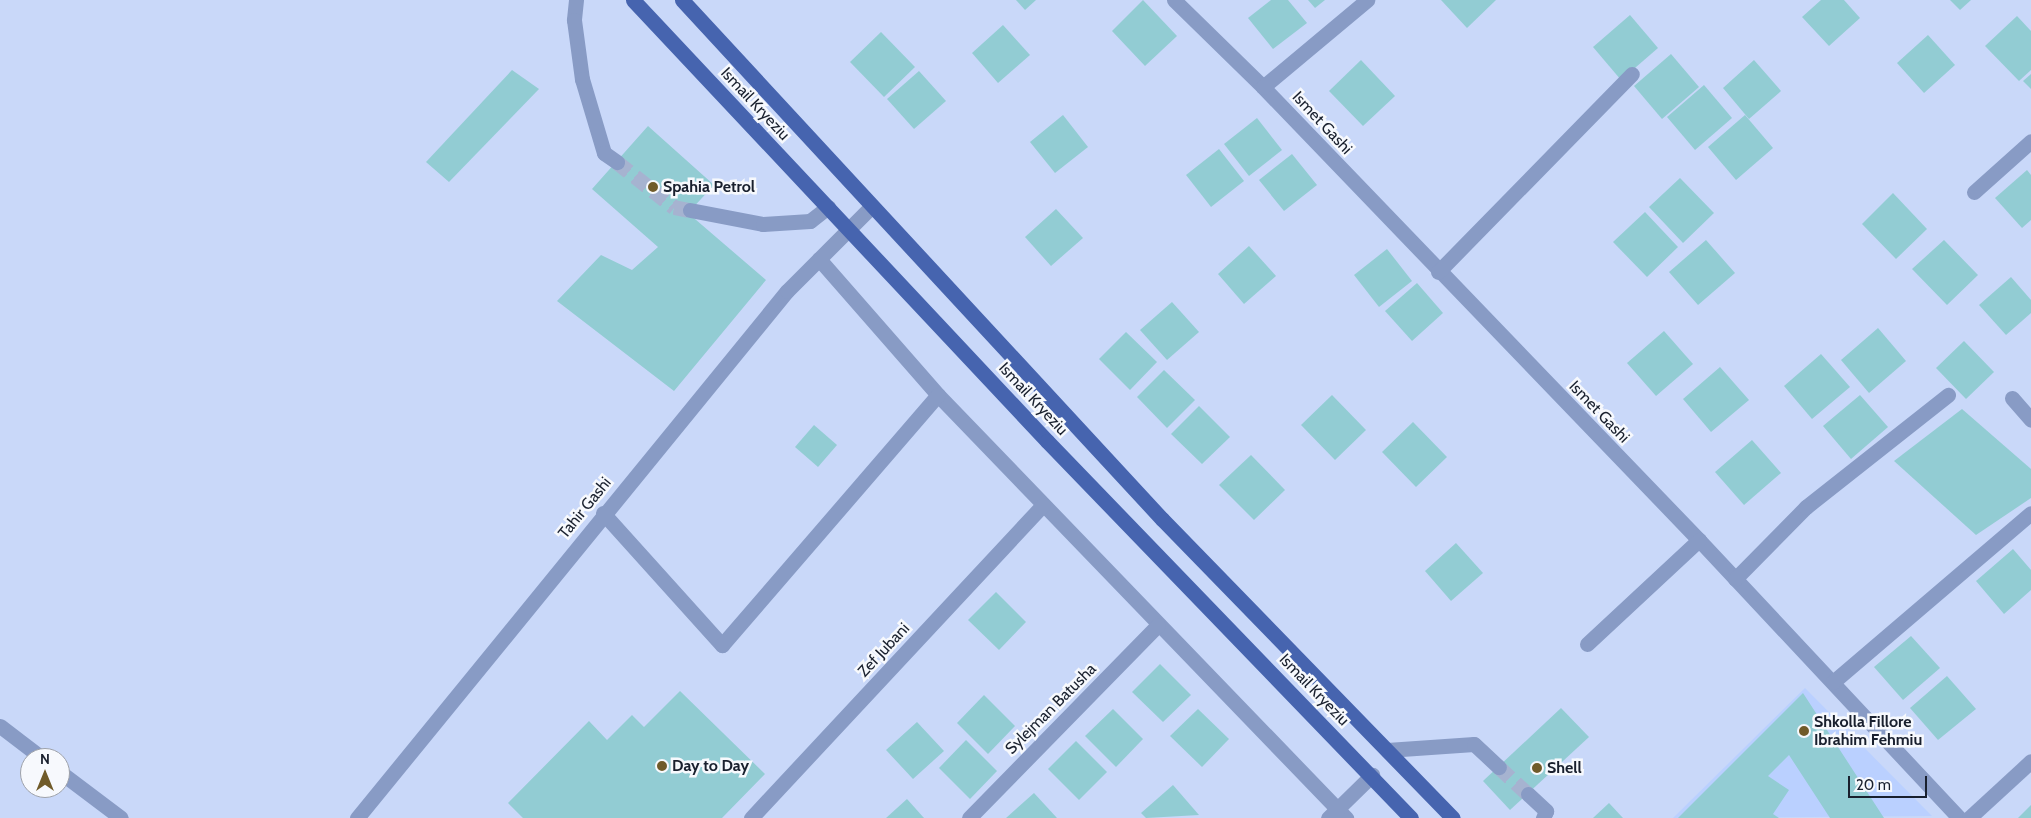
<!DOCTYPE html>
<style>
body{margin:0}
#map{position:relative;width:2031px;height:818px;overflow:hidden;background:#c9d8f9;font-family:Cabin,sans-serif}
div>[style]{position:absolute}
.built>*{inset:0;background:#bad0ff}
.building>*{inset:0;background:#92ccd3}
.minor-tunnel>*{height:15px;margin-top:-7.5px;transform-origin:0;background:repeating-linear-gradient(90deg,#a6b3d0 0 15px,transparent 0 23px)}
.minor>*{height:15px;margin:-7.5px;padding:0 7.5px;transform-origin:7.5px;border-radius:7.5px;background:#889bc5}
.major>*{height:15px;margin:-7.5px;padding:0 7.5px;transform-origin:7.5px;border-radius:7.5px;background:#4664af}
.dots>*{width:14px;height:14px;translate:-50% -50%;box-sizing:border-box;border:2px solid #f7f9fd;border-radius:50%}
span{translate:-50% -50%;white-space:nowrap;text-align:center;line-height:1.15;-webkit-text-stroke:5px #f7f9fd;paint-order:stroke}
.street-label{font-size:16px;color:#19202e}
.poi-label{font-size:16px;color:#19202e;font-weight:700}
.left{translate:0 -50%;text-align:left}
.north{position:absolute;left:20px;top:748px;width:50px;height:50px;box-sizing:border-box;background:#f7f9fd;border:1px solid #9ea2aa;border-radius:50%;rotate:0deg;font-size:14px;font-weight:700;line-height:20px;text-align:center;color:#19202e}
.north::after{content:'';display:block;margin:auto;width:18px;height:22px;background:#705b2a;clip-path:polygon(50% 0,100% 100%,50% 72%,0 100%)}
.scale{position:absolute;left:1848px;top:776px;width:79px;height:22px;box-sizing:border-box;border:2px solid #19202e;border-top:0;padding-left:6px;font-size:15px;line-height:18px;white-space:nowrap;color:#19202e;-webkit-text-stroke:4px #f7f9fd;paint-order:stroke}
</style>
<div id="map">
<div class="built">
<div style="clip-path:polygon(1805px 688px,1932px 816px,1673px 818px)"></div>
</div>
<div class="building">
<div style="clip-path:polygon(1016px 0,1036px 0,1025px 10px)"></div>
<div style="clip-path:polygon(1143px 0,1177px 36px,1145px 66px,1112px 31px)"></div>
<div style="clip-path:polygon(1271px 0,1288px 0,1307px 23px,1273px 49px,1248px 18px)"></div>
<div style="clip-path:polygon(1308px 0,1325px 0,1315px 8px)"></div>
<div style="clip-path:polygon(1441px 0,1496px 0,1467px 28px)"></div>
<div style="clip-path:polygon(1821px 0,1844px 0,1860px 18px,1829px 46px,1802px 17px)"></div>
<div style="clip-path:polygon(1950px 0,1971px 0,1960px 10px)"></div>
<div style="clip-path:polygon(1630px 15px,1658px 48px,1621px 80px,1593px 47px)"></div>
<div style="clip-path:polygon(2017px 16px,2031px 31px,2031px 70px,2019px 81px,1985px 46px)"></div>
<div style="clip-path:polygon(1003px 25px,1030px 55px,998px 83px,972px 53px)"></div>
<div style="clip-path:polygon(881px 32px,915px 67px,884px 97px,850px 62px)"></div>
<div style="clip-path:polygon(1928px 35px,1955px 65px,1924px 93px,1897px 63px)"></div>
<div style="clip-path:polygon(1671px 54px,1699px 87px,1662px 119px,1634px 86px)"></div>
<div style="clip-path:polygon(1361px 60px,1395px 96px,1363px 126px,1329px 91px)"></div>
<div style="clip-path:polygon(1754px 60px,1781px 91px,1749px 119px,1723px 88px)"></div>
<div style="clip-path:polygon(512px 70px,539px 89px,449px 182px,426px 162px)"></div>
<div style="clip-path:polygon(919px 71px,946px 101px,914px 129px,887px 99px)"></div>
<div style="clip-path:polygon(2031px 74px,2031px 89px,2023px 81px)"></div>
<div style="clip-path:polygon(1704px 85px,1732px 118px,1695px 150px,1667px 117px)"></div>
<div style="clip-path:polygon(1063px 115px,1088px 147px,1055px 173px,1030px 142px)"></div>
<div style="clip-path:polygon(1745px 115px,1773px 148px,1736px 180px,1708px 147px)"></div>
<div style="clip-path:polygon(1257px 118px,1282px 150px,1249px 176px,1224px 144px)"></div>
<div style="clip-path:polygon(648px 126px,714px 185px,688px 213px,766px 280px,674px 391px,557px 301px,601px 255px,632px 270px,658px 247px,592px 189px)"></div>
<div style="clip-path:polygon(1219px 149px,1244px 181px,1211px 207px,1186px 175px)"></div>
<div style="clip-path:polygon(1292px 154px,1317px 185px,1284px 211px,1259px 180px)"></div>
<div style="clip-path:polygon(2027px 170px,2031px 175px,2031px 220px,2022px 228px,1995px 198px)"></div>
<div style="clip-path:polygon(1680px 178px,1714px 213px,1683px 243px,1649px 207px)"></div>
<div style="clip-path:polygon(1893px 193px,1927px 229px,1896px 259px,1862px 224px)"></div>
<div style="clip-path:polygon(1056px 209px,1083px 238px,1051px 266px,1025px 237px)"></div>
<div style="clip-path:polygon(1645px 212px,1678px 247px,1647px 277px,1613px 242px)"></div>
<div style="clip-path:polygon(1706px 240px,1735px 273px,1698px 305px,1669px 272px)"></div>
<div style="clip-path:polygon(1944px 240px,1978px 275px,1947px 305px,1912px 269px)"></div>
<div style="clip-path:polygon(1249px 246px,1276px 276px,1244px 304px,1218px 274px)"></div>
<div style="clip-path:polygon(1387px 249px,1412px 281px,1379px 307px,1354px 275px)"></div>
<div style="clip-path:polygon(2011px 277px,2031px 300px,2031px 313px,2006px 335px,1979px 305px)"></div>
<div style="clip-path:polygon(1417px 283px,1443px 313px,1412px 341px,1385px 311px)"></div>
<div style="clip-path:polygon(1172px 302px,1199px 332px,1167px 360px,1140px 330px)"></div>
<div style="clip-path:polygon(1878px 328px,1906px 361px,1869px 393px,1841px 360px)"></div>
<div style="clip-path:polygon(1664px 331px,1693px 364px,1656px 396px,1627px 363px)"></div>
<div style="clip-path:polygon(1126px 332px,1157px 362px,1130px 390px,1099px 359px)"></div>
<div style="clip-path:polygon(1964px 341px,1994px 372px,1966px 399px,1936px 368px)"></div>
<div style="clip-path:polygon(1821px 354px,1850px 387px,1812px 419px,1784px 386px)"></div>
<div style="clip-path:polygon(1720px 367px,1749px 400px,1711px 432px,1683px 399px)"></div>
<div style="clip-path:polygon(1164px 370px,1195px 400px,1167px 428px,1137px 397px)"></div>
<div style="clip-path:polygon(1332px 395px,1366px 430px,1335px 460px,1301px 425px)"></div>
<div style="clip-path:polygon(1860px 395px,1888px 427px,1851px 459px,1823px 426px)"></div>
<div style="clip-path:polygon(1199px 406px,1230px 437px,1202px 464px,1171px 434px)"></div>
<div style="clip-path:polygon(1962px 409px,2031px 469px,2031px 498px,1976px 535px,1894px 461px)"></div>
<div style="clip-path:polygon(1413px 422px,1447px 457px,1416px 487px,1382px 452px)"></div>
<div style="clip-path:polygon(814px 425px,837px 445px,818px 467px,795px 447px)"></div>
<div style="clip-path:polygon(1752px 440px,1781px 473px,1744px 505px,1715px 472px)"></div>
<div style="clip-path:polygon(1251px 455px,1285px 490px,1254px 520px,1219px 485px)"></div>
<div style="clip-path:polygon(1456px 543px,1483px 573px,1451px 601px,1425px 571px)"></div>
<div style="clip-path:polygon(2013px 549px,2031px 570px,2031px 590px,2004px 614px,1976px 581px)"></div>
<div style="clip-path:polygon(996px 592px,1026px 622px,999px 650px,968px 620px)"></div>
<div style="clip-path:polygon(1911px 636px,1940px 668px,1903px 700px,1874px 667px)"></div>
<div style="clip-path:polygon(1160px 664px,1191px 695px,1163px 722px,1132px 692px)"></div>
<div style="clip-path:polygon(1947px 676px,1976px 709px,1938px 740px,1910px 708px)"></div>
<div style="clip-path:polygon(680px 691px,765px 774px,722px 818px,523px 818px,508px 803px,589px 721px,607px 740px,632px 715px,644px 727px)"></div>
<div style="clip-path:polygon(1803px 693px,1884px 818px,1830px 818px,1789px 755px,1768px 776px,1789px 790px,1773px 814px,1779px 818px,1678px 818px)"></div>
<div style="clip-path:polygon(984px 695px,1015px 726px,988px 754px,957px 723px)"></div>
<div style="clip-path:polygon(1561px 708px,1589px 737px,1510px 810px,1483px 781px)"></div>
<div style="clip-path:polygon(1113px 709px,1143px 739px,1116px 767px,1085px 736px)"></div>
<div style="clip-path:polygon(1198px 709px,1229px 739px,1202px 767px,1170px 736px)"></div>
<div style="clip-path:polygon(917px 722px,944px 751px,913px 779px,886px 750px)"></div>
<div style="clip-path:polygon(966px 740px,997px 771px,970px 799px,939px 768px)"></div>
<div style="clip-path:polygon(1076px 741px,1107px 772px,1079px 800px,1048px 769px)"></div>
<div style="clip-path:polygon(1173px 785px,1199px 815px,1146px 818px,1141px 813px)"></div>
<div style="clip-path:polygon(1034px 793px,1057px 818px,1006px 818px)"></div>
<div style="clip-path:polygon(907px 799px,924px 818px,886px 818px)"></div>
<div style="clip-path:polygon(1609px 803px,1623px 818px,1593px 818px)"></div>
<div style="clip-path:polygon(2031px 805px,2031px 818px,2018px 818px)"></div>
</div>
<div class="minor-tunnel">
<div style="left:617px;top:162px;width:73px;rotate:38.3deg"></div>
<div style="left:674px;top:207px;width:16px;rotate:11deg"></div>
<div style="left:1499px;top:767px;width:40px;rotate:43deg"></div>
</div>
<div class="minor">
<div style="left:576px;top:0;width:20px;rotate:96deg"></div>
<div style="left:574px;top:20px;width:60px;rotate:82.3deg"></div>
<div style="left:582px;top:79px;width:77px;rotate:73.4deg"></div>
<div style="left:604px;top:153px;width:16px;rotate:35deg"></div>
<div style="left:1174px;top:0;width:124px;rotate:44.3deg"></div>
<div style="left:1263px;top:87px;width:629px;rotate:46.1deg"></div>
<div style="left:1699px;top:540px;width:381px;rotate:46.9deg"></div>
<div style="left:1263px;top:87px;width:136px;rotate:-39.9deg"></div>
<div style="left:1974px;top:192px;width:76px;rotate:-41.8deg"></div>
<div style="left:690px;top:210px;width:74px;rotate:10.9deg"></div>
<div style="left:763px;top:224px;width:47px;rotate:-3.7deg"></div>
<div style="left:810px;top:221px;width:23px;rotate:-38deg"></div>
<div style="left:819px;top:259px;width:181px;rotate:48.8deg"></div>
<div style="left:938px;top:395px;width:588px;rotate:46.03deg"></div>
<div style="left:1438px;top:272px;width:277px;rotate:-45.6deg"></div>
<div style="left:2012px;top:398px;width:29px;rotate:49deg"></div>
<div style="left:603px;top:513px;width:178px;rotate:48deg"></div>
<div style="left:722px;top:645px;width:330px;rotate:-49.2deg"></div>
<div style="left:1735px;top:579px;width:101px;rotate:-45.4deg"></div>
<div style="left:1806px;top:507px;width:181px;rotate:-38.3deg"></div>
<div style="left:1587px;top:644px;width:153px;rotate:-42.9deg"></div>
<div style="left:1833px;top:682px;width:260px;rotate:-40.5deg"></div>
<div style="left:0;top:726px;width:53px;rotate:37.3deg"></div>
<div style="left:1387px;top:750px;width:87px;rotate:-3.9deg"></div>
<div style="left:1474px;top:744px;width:34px;rotate:43deg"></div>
<div style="left:60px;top:772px;width:76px;rotate:37deg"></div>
<div style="left:1528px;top:794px;width:25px;rotate:43deg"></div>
<div style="left:1546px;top:811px;width:8px;rotate:113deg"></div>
<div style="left:357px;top:818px;width:680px;rotate:-50.79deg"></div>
<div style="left:787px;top:291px;width:120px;rotate:-45deg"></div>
<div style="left:751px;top:818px;width:428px;rotate:-47deg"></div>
<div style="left:969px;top:818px;width:270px;rotate:-45.6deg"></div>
<div style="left:1328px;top:818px;width:62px;rotate:-44.3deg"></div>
<div style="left:1969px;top:818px;width:84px;rotate:-42.6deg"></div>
</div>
<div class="major">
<div style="left:633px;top:0;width:605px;rotate:46.81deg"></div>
<div style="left:1047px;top:441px;width:524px;rotate:46.01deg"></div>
<div style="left:682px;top:0;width:707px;rotate:47.24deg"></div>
<div style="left:1162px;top:519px;width:417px;rotate:45.8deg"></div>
</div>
<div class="dots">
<div style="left:653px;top:187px;background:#705b2a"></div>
<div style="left:1804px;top:731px;background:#705b2a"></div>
<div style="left:662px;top:766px;background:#705b2a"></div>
<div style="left:1537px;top:768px;background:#705b2a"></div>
</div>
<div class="street-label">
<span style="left:755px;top:104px;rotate:47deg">Ismail Kryeziu</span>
<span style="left:1322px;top:123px;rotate:47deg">Ismet Gashi</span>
<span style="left:1033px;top:399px;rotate:47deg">Ismail Kryeziu</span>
<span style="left:1599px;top:412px;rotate:46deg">Ismet Gashi</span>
<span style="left:585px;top:508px;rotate:-51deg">Tahir Gashi</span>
<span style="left:884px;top:650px;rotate:-47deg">Zef Jubani</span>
<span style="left:1314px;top:690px;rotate:46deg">Ismail Kryeziu</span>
<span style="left:1051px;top:709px;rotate:-45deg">Sylejman Batusha</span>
</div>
<div class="poi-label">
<span class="left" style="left:663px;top:187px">Spahia Petrol</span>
<span class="left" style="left:1814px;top:731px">Shkolla Fillore<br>Ibrahim Fehmiu</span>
<span class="left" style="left:672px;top:766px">Day to Day</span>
<span class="left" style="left:1547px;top:768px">Shell</span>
</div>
<div class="north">N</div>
<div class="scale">20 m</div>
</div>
